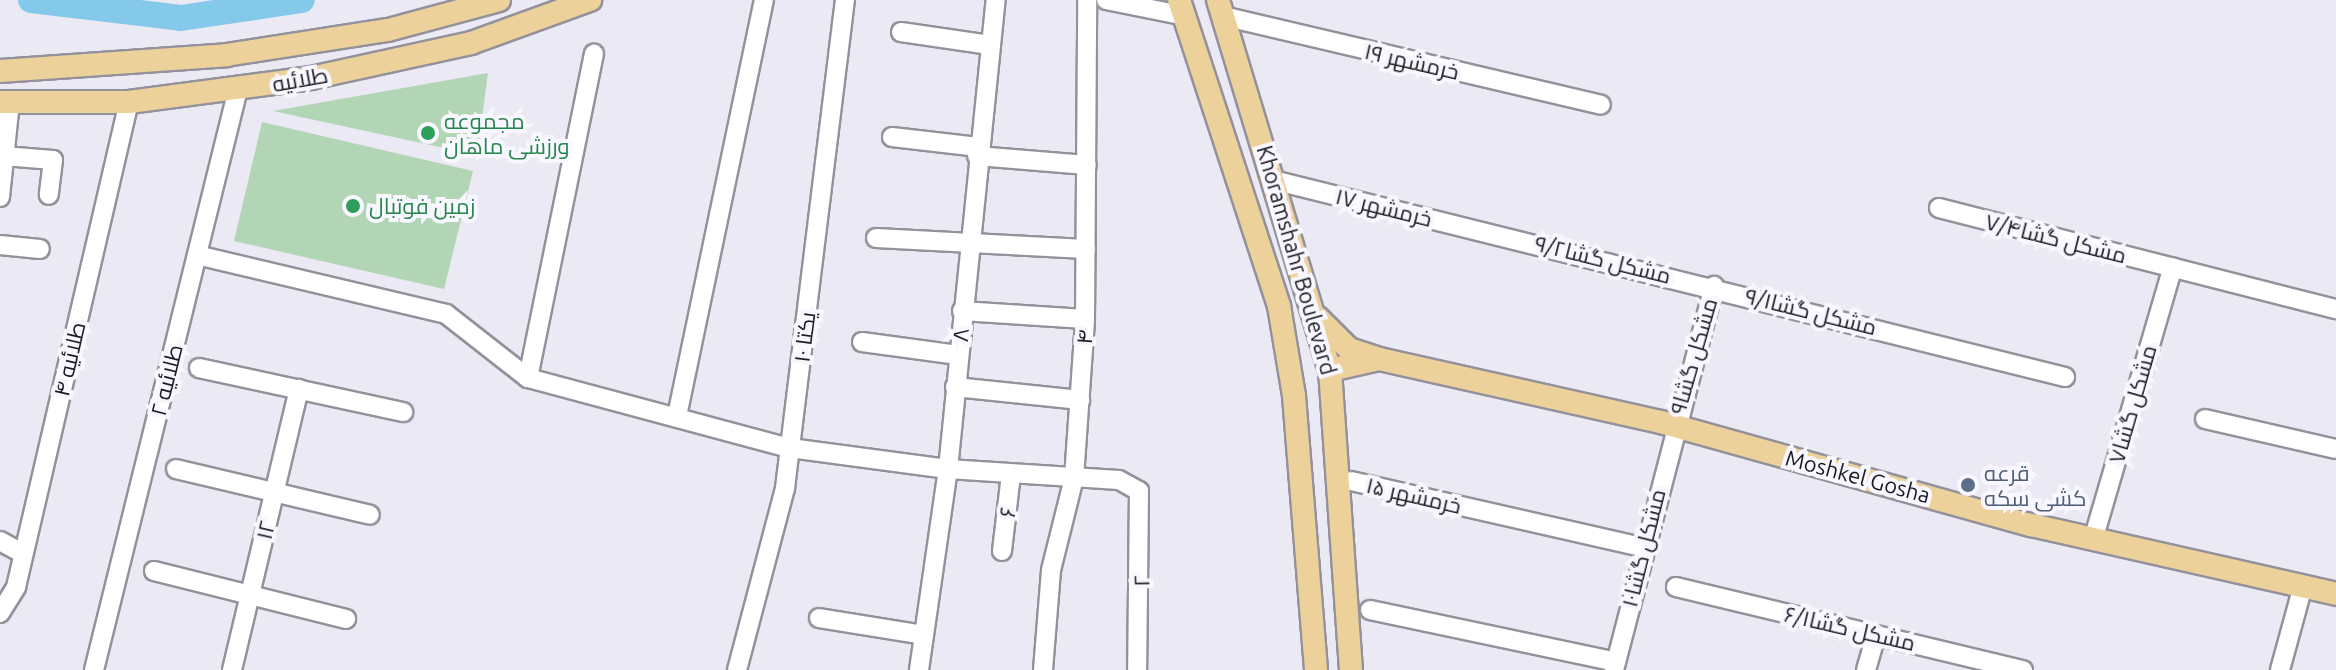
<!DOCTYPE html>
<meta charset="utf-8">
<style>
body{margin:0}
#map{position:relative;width:2336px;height:670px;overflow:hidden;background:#ebe9f3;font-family:Ubuntu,Cairo,sans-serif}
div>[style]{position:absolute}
.green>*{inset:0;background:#b2d5b5}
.river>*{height:26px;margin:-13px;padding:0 13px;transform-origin:13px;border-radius:13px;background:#84c8ea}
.roads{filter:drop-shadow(2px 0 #93919b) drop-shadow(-2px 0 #93919b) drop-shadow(0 2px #93919b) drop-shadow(0 -2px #93919b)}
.minor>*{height:18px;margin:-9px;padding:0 9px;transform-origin:9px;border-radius:9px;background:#fff}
.major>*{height:22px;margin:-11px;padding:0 11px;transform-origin:11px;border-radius:11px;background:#edd19b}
.dots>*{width:22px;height:22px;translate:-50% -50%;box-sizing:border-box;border:4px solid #f8f6fe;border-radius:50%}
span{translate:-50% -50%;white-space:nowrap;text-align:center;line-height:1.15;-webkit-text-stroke:8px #f8f6fe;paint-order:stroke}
.street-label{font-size:22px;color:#1b1b1e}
.leisure-label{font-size:22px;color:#27864d}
.left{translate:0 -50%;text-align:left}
.service-label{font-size:22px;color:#4e5e75}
</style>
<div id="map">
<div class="green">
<div style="clip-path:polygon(488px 73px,477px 155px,273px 111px)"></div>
<div style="clip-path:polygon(262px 122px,473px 171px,444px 289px,234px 241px)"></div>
</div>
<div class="river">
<div style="left:31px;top:0;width:151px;rotate:6.8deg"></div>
<div style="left:181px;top:18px;width:122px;rotate:-8.5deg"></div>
</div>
<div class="roads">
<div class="minor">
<div style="left:1106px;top:0;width:81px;rotate:11.4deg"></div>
<div style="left:1223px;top:16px;width:388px;rotate:13.2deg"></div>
<div style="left:901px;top:32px;width:90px;rotate:8.3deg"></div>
<div style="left:892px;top:137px;width:87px;rotate:6.6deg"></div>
<div style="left:4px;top:156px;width:49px;rotate:4.7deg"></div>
<div style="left:53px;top:160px;width:35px;rotate:97deg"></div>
<div style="left:977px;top:156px;width:110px;rotate:4.7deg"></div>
<div style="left:1277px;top:181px;width:812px;rotate:13.97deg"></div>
<div style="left:0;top:197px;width:96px;rotate:-84deg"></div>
<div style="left:1939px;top:208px;width:410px;rotate:14.3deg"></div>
<div style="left:876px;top:238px;width:210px;rotate:3deg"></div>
<div style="left:0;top:245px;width:40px;rotate:5.7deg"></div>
<div style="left:197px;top:255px;width:256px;rotate:13.3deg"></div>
<div style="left:446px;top:314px;width:104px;rotate:38deg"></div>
<div style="left:528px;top:378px;width:271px;rotate:15deg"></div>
<div style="left:790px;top:448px;width:159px;rotate:7.6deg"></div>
<div style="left:948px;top:469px;width:171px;rotate:3.7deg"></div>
<div style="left:1119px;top:480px;width:23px;rotate:29deg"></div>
<div style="left:1139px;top:491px;width:179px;rotate:90.6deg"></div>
<div style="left:962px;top:311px;width:123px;rotate:3.7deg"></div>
<div style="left:862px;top:342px;width:97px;rotate:7.7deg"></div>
<div style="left:199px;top:368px;width:209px;rotate:12.2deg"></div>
<div style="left:528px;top:378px;width:331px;rotate:-78.5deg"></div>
<div style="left:955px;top:387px;width:126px;rotate:5.9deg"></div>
<div style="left:677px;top:416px;width:425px;rotate:-78.2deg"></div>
<div style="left:2205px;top:419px;width:134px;rotate:12.9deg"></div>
<div style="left:176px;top:469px;width:199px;rotate:13.3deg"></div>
<div style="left:1351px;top:481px;width:298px;rotate:12.8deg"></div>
<div style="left:2093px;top:540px;width:284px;rotate:-73.7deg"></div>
<div style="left:0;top:541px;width:26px;rotate:29deg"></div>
<div style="left:1002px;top:551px;width:78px;rotate:-83.3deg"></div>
<div style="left:154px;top:571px;width:198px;rotate:14deg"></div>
<div style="left:1676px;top:587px;width:357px;rotate:13.5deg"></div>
<div style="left:1370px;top:610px;width:251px;rotate:11.9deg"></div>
<div style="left:0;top:613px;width:31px;rotate:-58deg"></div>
<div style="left:16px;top:587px;width:498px;rotate:-76.9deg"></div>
<div style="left:819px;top:618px;width:106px;rotate:9.2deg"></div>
<div style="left:94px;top:670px;width:599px;rotate:-76.08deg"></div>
<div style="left:232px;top:670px;width:289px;rotate:-76.6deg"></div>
<div style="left:737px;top:670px;width:188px;rotate:-75.2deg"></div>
<div style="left:785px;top:488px;width:492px;rotate:-83deg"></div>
<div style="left:919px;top:670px;width:203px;rotate:-81.8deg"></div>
<div style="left:948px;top:469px;width:471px;rotate:-84.2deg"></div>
<div style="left:1043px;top:670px;width:100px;rotate:-85.4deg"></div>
<div style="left:1051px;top:570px;width:95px;rotate:-76deg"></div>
<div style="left:1074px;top:478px;width:159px;rotate:-86deg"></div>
<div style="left:1085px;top:319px;width:319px;rotate:-89.6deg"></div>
<div style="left:1614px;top:670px;width:397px;rotate:-75.4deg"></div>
<div style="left:1866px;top:670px;width:36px;rotate:-74deg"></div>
<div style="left:2280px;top:670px;width:87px;rotate:-74.7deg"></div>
</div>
<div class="major">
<div style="left:1179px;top:0;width:322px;rotate:71.9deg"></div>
<div style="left:1279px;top:306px;width:91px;rotate:80.5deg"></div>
<div style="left:1294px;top:396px;width:275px;rotate:85.4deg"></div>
<div style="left:1218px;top:0;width:387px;rotate:73.2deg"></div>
<div style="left:1330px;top:370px;width:301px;rotate:86deg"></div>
<div style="left:0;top:71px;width:227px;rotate:-4deg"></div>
<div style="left:226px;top:55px;width:164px;rotate:-8.8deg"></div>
<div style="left:388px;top:30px;width:115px;rotate:-15.1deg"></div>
<div style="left:0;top:102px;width:129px"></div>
<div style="left:129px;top:102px;width:184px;rotate:-7.5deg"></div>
<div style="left:311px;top:78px;width:164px;rotate:-12.3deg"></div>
<div style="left:471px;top:43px;width:127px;rotate:-19.9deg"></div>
<div style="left:1318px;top:318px;width:44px;rotate:45deg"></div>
<div style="left:1349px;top:349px;width:32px;rotate:18deg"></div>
<div style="left:1379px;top:359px;width:50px;rotate:167.3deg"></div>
<div style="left:1379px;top:359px;width:289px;rotate:12.6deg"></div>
<div style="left:1661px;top:422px;width:384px;rotate:15.6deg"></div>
<div style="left:2031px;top:525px;width:313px;rotate:12.7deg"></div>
</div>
</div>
<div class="dots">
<div style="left:428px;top:133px;background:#2e9e5b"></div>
<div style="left:353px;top:206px;background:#2e9e5b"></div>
<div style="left:1968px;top:485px;background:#5c6f8a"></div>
</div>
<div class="street-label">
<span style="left:1412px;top:61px;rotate:13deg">۱۹ خرمشهر</span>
<span style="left:300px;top:79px;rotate:-10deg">طلائیه</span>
<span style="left:1384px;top:207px;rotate:14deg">۱۷ خرمشهر</span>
<span style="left:2056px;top:238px;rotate:14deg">مشکل گشا۷/۴</span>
<span style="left:1603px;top:259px;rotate:14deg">مشکل گشا۹/۲</span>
<span style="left:1297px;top:260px;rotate:74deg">Khoramshahr Boulevard</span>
<span style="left:1811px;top:311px;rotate:14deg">مشکل گشا۹/۱</span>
<span style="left:960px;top:335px;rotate:-85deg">۸</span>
<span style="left:804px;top:337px;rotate:-83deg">۱۰ یکتا</span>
<span style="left:1084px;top:337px;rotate:-86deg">۴</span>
<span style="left:1693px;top:356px;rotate:-74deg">مشکل گشا۹</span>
<span style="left:69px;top:359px;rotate:-77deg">طلائیه ۴</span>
<span style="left:166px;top:380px;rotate:-76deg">طلائیه ۲</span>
<span style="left:2132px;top:404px;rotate:-74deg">مشکل گشا۷</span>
<span style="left:1858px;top:476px;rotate:15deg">Moshkel Gosha</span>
<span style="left:1414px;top:495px;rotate:13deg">۱۵ خرمشهر</span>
<span style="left:1007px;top:512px;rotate:-83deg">۶</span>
<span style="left:265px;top:530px;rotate:-77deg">۱۲</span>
<span style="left:1643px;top:548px;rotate:-76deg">مشکل گشا۱۰</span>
<span style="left:1141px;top:581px;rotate:-91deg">۲</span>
<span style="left:1850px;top:628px;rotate:13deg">مشکل گشا۶/۱</span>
</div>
<div class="leisure-label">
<span class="left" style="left:444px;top:133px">مجموعه<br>ورزشی ماهان</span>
<span class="left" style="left:369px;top:206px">زمین فوتبال</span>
</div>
<div class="service-label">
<span class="left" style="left:1984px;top:485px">قرعه<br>کشی سکه</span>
</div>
</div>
